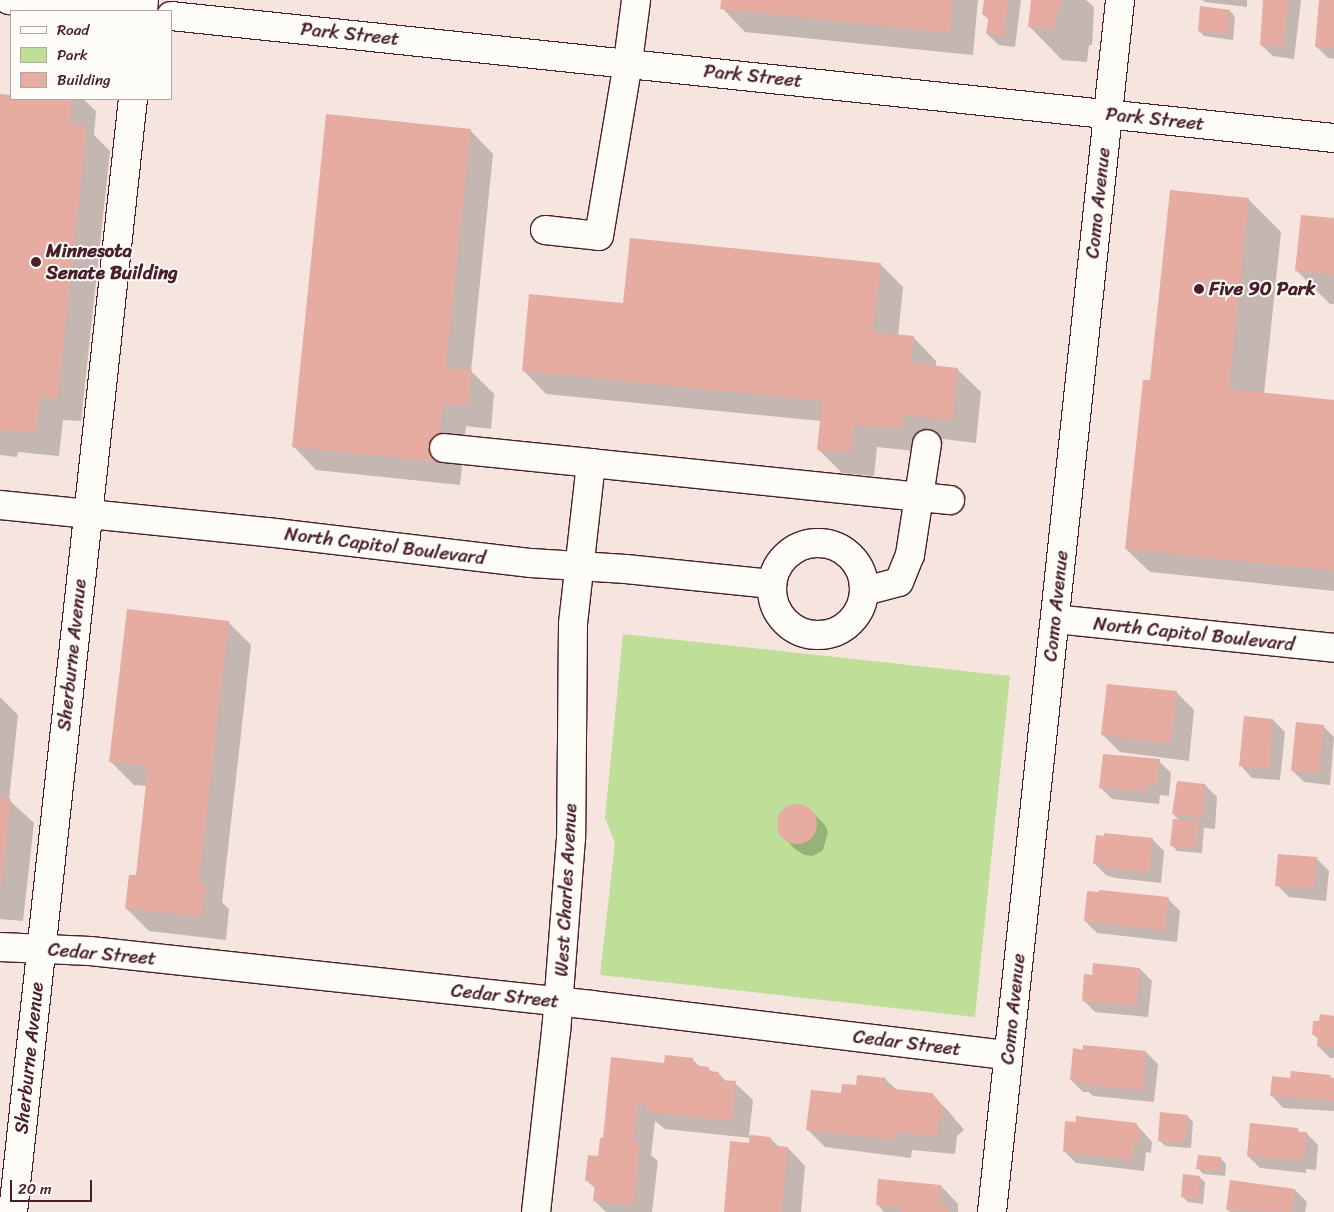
<!DOCTYPE html>
<style>
body{margin:0}
#map{position:relative;width:1334px;height:1212px;overflow:hidden;background:#f6e4de;font-family:Sriracha,sans-serif}
div>[style]{position:absolute}
.green>*{inset:0;background:#bfde97}
.shadow>*{inset:0;background:#0003}
.building>*{inset:0;background:#e6aca2}
.round{border-radius:50%}
.roads{filter:drop-shadow(1px 0 #4a1f2b) drop-shadow(-1px 0 #4a1f2b) drop-shadow(0 1px #4a1f2b) drop-shadow(0 -1px #4a1f2b)}
.minor>*{height:28px;margin:-14px;padding:0 14px;transform-origin:14px;border-radius:14px;background:#fdfcf7}
.minor>.ring{margin:-14px;padding:0;box-sizing:content-box;background:none;border:28px solid #fdfcf7;border-radius:50%}
.dots>*{width:14px;height:14px;translate:-50% -50%;box-sizing:border-box;border:2px solid #fdfcf7;border-radius:50%}
span{translate:-50% -50%;white-space:nowrap;text-align:center;line-height:1.15;-webkit-text-stroke:4px #fdfcf7;paint-order:stroke}
.street-label{font-size:19px;color:#4a1f2b}
.poi-label{font-size:19px;color:#4a1f2b;font-weight:700}
.left{translate:0 -50%;text-align:left}
.legend{position:absolute;left:10px;top:10px;width:162px;height:90px;box-sizing:border-box;background:#fdfcf7;border:1px solid #b5a4a5;margin:0;padding:6px 9px;list-style:none;font-size:15px;color:#4a1f2b}
.legend li{display:flex;align-items:center;gap:10px;height:25px}
.legend b{width:25px;border:1px solid #b5a4a5}
.scale{position:absolute;left:10px;top:1180px;width:82px;height:22px;box-sizing:border-box;border:2px solid #4a1f2b;border-top:0;padding-left:6px;font-size:15px;line-height:18px;white-space:nowrap;color:#4a1f2b;-webkit-text-stroke:4px #fdfcf7;paint-order:stroke}
</style>
<div id="map">
<div class="green">
<div style="clip-path:polygon(623px 634px,1010px 676px,975px 1017px,600px 975px,615px 843px,605px 818px)"></div>
</div>
<div class="shadow">
<div style="clip-path:polygon(722px 0,978px 0,973px 55px,745px 32px,722px 8px)"></div>
<div style="clip-path:polygon(985px 0,1021px 0,1015px 47px,999px 45px,987px 34px,989px 20px,983px 14px)"></div>
<div style="clip-path:polygon(1032px 0,1086px 0,1094px 7px,1092px 45px,1089px 45px,1087px 62px,1062px 60px,1029px 26px)"></div>
<div style="clip-path:polygon(1202px 0,1247px 0,1247px 7px,1205px 2px)"></div>
<div style="clip-path:polygon(1264px 0,1301px 0,1294px 59px,1273px 56px,1261px 45px)"></div>
<div style="clip-path:polygon(1321px 0,1334px 0,1334px 59px,1328px 58px,1316px 46px)"></div>
<div style="clip-path:polygon(1230px 11px,1235px 17px,1233px 40px,1204px 36px,1199px 31px)"></div>
<div style="clip-path:polygon(0 95px,11px 96px,11px 99px,83px 99px,96px 111px,94px 135px,110px 151px,81px 421px,63px 420px,59px 456px,18px 452px,17px 457px,0 455px)"></div>
<div style="clip-path:polygon(470px 130px,493px 154px,471px 371px,494px 394px,491px 429px,466px 426px,460px 485px,316px 470px,293px 446px)"></div>
<div style="clip-path:polygon(1248px 199px,1281px 232px,1264px 394px,1334px 401px,1334px 591px,1150px 572px,1126px 549px,1154px 382px)"></div>
<div style="clip-path:polygon(1334px 219px,1334px 304px,1330px 304px,1297px 271px)"></div>
<div style="clip-path:polygon(880px 264px,903px 287px,898px 336px,913px 337px,936px 361px,936px 367px,957px 369px,981px 392px,976px 443px,927px 437px,925px 452px,877px 447px,874px 476px,842px 473px,818px 449px,821px 421px,546px 394px,523px 370px,624px 304px)"></div>
<div style="clip-path:polygon(228px 622px,251px 645px,222px 902px,229px 909px,226px 940px,149px 931px,126px 908px,137px 877px,147px 786px,134px 785px,110px 761px)"></div>
<div style="clip-path:polygon(1176px 692px,1194px 710px,1189px 761px,1120px 752px,1102px 734px)"></div>
<div style="clip-path:polygon(0 697px,18px 715px,9px 800px,34px 823px,23px 921px,0 919px)"></div>
<div style="clip-path:polygon(1273px 720px,1285px 732px,1280px 780px,1252px 778px,1241px 766px)"></div>
<div style="clip-path:polygon(1323px 726px,1334px 737px,1330px 785px,1304px 782px,1292px 770px)"></div>
<div style="clip-path:polygon(1159px 761px,1171px 773px,1169px 796px,1160px 795px,1159px 804px,1112px 799px,1100px 787px)"></div>
<div style="clip-path:polygon(1205px 785px,1217px 797px,1215px 829px,1204px 828px,1202px 853px,1177px 851px,1172px 845px,1180px 821px,1173px 814px)"></div>
<div style="clip-path:polygon(793px 805px,802px 805px,812px 812px,825px 825px,828px 832px,823px 850px,813px 856px,804px 855px,795px 849px,783px 837px,778px 828px,779px 816px,784px 809px)"></div>
<div style="clip-path:polygon(1152px 839px,1164px 851px,1161px 883px,1115px 878px,1106px 875px,1094px 863px)"></div>
<div style="clip-path:polygon(1317px 859px,1329px 871px,1326px 901px,1289px 897px,1277px 885px)"></div>
<div style="clip-path:polygon(1168px 899px,1180px 911px,1177px 942px,1097px 933px,1085px 921px)"></div>
<div style="clip-path:polygon(1140px 969px,1152px 981px,1148px 1017px,1095px 1012px,1083px 1000px)"></div>
<div style="clip-path:polygon(1334px 1018px,1334px 1058px,1330px 1058px,1318px 1046px,1319px 1040px,1313px 1034px)"></div>
<div style="clip-path:polygon(1146px 1052px,1158px 1064px,1154px 1102px,1093px 1096px,1089px 1092px,1083px 1092px,1071px 1080px)"></div>
<div style="clip-path:polygon(692px 1059px,700px 1067px,708px 1068px,713px 1073px,719px 1074px,727px 1082px,735px 1083px,753px 1100px,749px 1136px,770px 1138px,779px 1147px,788px 1148px,805px 1166px,801px 1212px,725px 1212px,751px 1138px,665px 1129px,655px 1121px,651px 1155px,658px 1161px,652px 1212px,606px 1212px,594px 1200px,596px 1189px,586px 1180px,599px 1157px,604px 1139px,665px 1064px)"></div>
<div style="clip-path:polygon(1329px 1076px,1334px 1079px,1334px 1111px,1283px 1108px,1272px 1096px,1291px 1079px)"></div>
<div style="clip-path:polygon(885px 1079px,897px 1090px,932px 1094px,950px 1113px,964px 1130px,957px 1136px,955px 1154px,912px 1150px,911px 1158px,825px 1147px,807px 1129px,842px 1094px)"></div>
<div style="clip-path:polygon(1187px 1116px,1193px 1122px,1191px 1148px,1165px 1146px,1159px 1140px)"></div>
<div style="clip-path:polygon(1136px 1124px,1152px 1142px,1151px 1153px,1146px 1152px,1144px 1171px,1076px 1163px,1064px 1151px)"></div>
<div style="clip-path:polygon(1297px 1129px,1301px 1133px,1306px 1133px,1318px 1145px,1316px 1170px,1306px 1169px,1306px 1173px,1260px 1168px,1248px 1156px)"></div>
<div style="clip-path:polygon(1220px 1158px,1226px 1164px,1225px 1176px,1203px 1174px,1198px 1168px)"></div>
<div style="clip-path:polygon(1199px 1177px,1205px 1182px,1203px 1204px,1188px 1202px,1182px 1196px)"></div>
<div style="clip-path:polygon(941px 1186px,958px 1204px,958px 1212px,884px 1212px,877px 1204px)"></div>
<div style="clip-path:polygon(1295px 1190px,1307px 1202px,1305px 1212px,1230px 1212px,1228px 1209px)"></div>
</div>
<div class="building">
<div style="clip-path:polygon(721px 0,953px 0,950px 33px,720px 9px)"></div>
<div style="clip-path:polygon(984px 0,1008px 0,1004px 36px,986px 34px,989px 15px,982px 15px)"></div>
<div style="clip-path:polygon(1031px 0,1061px 0,1060px 13px,1056px 12px,1055px 30px,1028px 27px)"></div>
<div style="clip-path:polygon(1263px 0,1289px 0,1283px 47px,1260px 45px)"></div>
<div style="clip-path:polygon(1319px 0,1334px 0,1334px 48px,1315px 47px)"></div>
<div style="clip-path:polygon(1200px 6px,1230px 10px,1228px 35px,1198px 31px)"></div>
<div style="clip-path:polygon(0 94px,11px 95px,11px 99px,72px 99px,70px 124px,87px 126px,58px 398px,40px 397px,36px 433px,0 430px)"></div>
<div style="clip-path:polygon(326px 114px,471px 129px,446px 368px,472px 370px,468px 406px,443px 404px,437px 462px,292px 447px)"></div>
<div style="clip-path:polygon(1170px 190px,1249px 198px,1229px 389px,1334px 400px,1334px 571px,1125px 549px,1143px 380px,1150px 380px)"></div>
<div style="clip-path:polygon(1301px 215px,1334px 218px,1334px 275px,1295px 271px)"></div>
<div style="clip-path:polygon(630px 238px,881px 263px,873px 332px,914px 336px,911px 363px,958px 368px,953px 420px,904px 415px,902px 429px,854px 425px,851px 453px,817px 450px,822px 401px,522px 371px,529px 294px,623px 303px)"></div>
<div style="clip-path:polygon(127px 609px,229px 621px,199px 883px,206px 884px,202px 917px,125px 908px,129px 875px,136px 875px,148px 766px,109px 762px)"></div>
<div style="clip-path:polygon(1107px 684px,1177px 691px,1171px 744px,1101px 735px)"></div>
<div style="clip-path:polygon(1244px 716px,1273px 719px,1269px 769px,1239px 766px)"></div>
<div style="clip-path:polygon(1296px 722px,1324px 725px,1319px 773px,1291px 771px)"></div>
<div style="clip-path:polygon(1103px 754px,1160px 759px,1157px 784px,1149px 784px,1148px 792px,1099px 788px)"></div>
<div style="clip-path:polygon(1177px 781px,1205px 784px,1203px 818px,1172px 814px)"></div>
<div style="clip-path:polygon(0 797px,11px 799px,1px 889px,0 889px)"></div>
<div class="round" style="left:777px;top:804px;width:40px;height:40px"></div>
<div style="clip-path:polygon(1173px 819px,1199px 821px,1196px 848px,1170px 846px)"></div>
<div style="clip-path:polygon(1104px 833px,1153px 838px,1149px 872px,1101px 867px,1102px 864px,1093px 864px,1096px 835px,1104px 836px)"></div>
<div style="clip-path:polygon(1278px 854px,1317px 857px,1314px 889px,1275px 886px)"></div>
<div style="clip-path:polygon(1099px 890px,1169px 897px,1165px 931px,1084px 921px,1087px 891px,1099px 892px)"></div>
<div style="clip-path:polygon(1093px 963px,1140px 968px,1137px 1006px,1082px 1001px,1084px 974px,1092px 975px)"></div>
<div style="clip-path:polygon(1320px 1014px,1334px 1016px,1334px 1048px,1317px 1046px,1318px 1035px,1312px 1035px,1313px 1021px,1319px 1021px)"></div>
<div style="clip-path:polygon(1083px 1045px,1146px 1051px,1143px 1090px,1079px 1084px,1080px 1081px,1070px 1080px,1073px 1048px,1083px 1050px)"></div>
<div style="clip-path:polygon(665px 1055px,693px 1058px,692px 1065px,709px 1067px,708px 1071px,719px 1072px,718px 1080px,736px 1081px,732px 1121px,646px 1112px,646px 1105px,638px 1104px,634px 1141px,640px 1142px,634px 1205px,593px 1201px,595px 1182px,585px 1181px,588px 1155px,598px 1156px,600px 1138px,603px 1138px,611px 1057px,664px 1063px)"></div>
<div style="clip-path:polygon(1291px 1071px,1330px 1075px,1330px 1077px,1334px 1078px,1334px 1101px,1270px 1096px,1272px 1076px,1290px 1078px)"></div>
<div style="clip-path:polygon(857px 1075px,886px 1078px,885px 1088px,932px 1093px,947px 1112px,940px 1118px,937px 1137px,895px 1132px,894px 1140px,806px 1130px,811px 1090px,841px 1093px,842px 1084px,856px 1085px)"></div>
<div style="clip-path:polygon(1160px 1112px,1188px 1115px,1185px 1143px,1158px 1141px)"></div>
<div style="clip-path:polygon(1076px 1116px,1137px 1123px,1136px 1128px,1141px 1129px,1140px 1142px,1135px 1141px,1132px 1160px,1063px 1152px,1065px 1121px,1076px 1122px)"></div>
<div style="clip-path:polygon(1250px 1123px,1298px 1128px,1298px 1132px,1307px 1132px,1304px 1159px,1295px 1158px,1295px 1161px,1247px 1156px)"></div>
<div style="clip-path:polygon(750px 1135px,771px 1137px,770px 1145px,788px 1147px,782px 1212px,724px 1212px,730px 1141px,749px 1143px)"></div>
<div style="clip-path:polygon(1198px 1155px,1221px 1157px,1219px 1171px,1196px 1169px)"></div>
<div style="clip-path:polygon(1183px 1174px,1200px 1176px,1198px 1199px,1181px 1197px)"></div>
<div style="clip-path:polygon(878px 1179px,941px 1185px,939px 1204px,948px 1205px,948px 1212px,900px 1212px,901px 1207px,876px 1205px)"></div>
<div style="clip-path:polygon(1230px 1180px,1295px 1189px,1292px 1212px,1226px 1210px)"></div>
</div>
<div class="roads">
<div class="minor">
<div style="left:9px;top:0;width:115px;rotate:5.5deg"></div>
<div style="left:143px;top:11px;width:11px;rotate:-85deg"></div>
<div style="left:171px;top:16px;width:1169px;rotate:5.99deg"></div>
<div style="left:545px;top:230px;width:54px;rotate:6.3deg"></div>
<div style="left:599px;top:236px;width:176px;rotate:-80.5deg"></div>
<div style="left:628px;top:62px;width:63px;rotate:-82.6deg"></div>
<div style="left:444px;top:448px;width:148px;rotate:5.8deg"></div>
<div style="left:591px;top:463px;width:162px;rotate:96.4deg"></div>
<div style="left:573px;top:624px;width:214px;rotate:90.5deg"></div>
<div style="left:571px;top:838px;width:194px;rotate:94.4deg"></div>
<div style="left:556px;top:1031px;width:182px;rotate:96.3deg"></div>
<div style="left:591px;top:463px;width:361px;rotate:5.9deg"></div>
<div style="left:0;top:505px;width:268px;rotate:5.8deg"></div>
<div style="left:267px;top:532px;width:266px;rotate:6.7deg"></div>
<div style="left:531px;top:563px;width:95px;rotate:3.6deg"></div>
<div style="left:626px;top:569px;width:146px;rotate:5.9deg"></div>
<div class="ring" style="left:772px;top:543px;width:64px;height:64px"></div>
<div style="left:865px;top:591px;width:35px;rotate:-15deg"></div>
<div style="left:899px;top:582px;width:29px;rotate:-68deg"></div>
<div style="left:910px;top:555px;width:112px;rotate:-81.3deg"></div>
<div style="left:1055px;top:619px;width:281px;rotate:5.9deg"></div>
<div style="left:0;top:947px;width:90px;rotate:2.5deg"></div>
<div style="left:90px;top:951px;width:505px;rotate:6.14deg"></div>
<div style="left:592px;top:1005px;width:419px;rotate:6.9deg"></div>
<div style="left:13px;top:1212px;width:1119px;rotate:-83.85deg"></div>
<div style="left:992px;top:1212px;width:1219px;rotate:-83.97deg"></div>
</div>
</div>
<div class="dots">
<div style="left:36px;top:262px;background:#4a1f2b"></div>
<div style="left:1199px;top:289px;background:#4a1f2b"></div>
</div>
<div class="street-label">
<span style="left:350px;top:34px;rotate:6deg">Park Street</span>
<span style="left:753px;top:76px;rotate:6deg">Park Street</span>
<span style="left:1155px;top:119px;rotate:6deg">Park Street</span>
<span style="left:1098px;top:203px;rotate:-84deg">Como Avenue</span>
<span style="left:385px;top:546px;rotate:7deg">North Capitol Boulevard</span>
<span style="left:1056px;top:606px;rotate:-84deg">Como Avenue</span>
<span style="left:1194px;top:634px;rotate:6deg">North Capitol Boulevard</span>
<span style="left:72px;top:655px;rotate:-84deg">Sherburne Avenue</span>
<span style="left:566px;top:890px;rotate:-87deg">West Charles Avenue</span>
<span style="left:102px;top:954px;rotate:5deg">Cedar Street</span>
<span style="left:505px;top:996px;rotate:6deg">Cedar Street</span>
<span style="left:1013px;top:1009px;rotate:-84deg">Como Avenue</span>
<span style="left:907px;top:1043px;rotate:7deg">Cedar Street</span>
<span style="left:29px;top:1058px;rotate:-84deg">Sherburne Avenue</span>
</div>
<div class="poi-label">
<span class="left" style="left:46px;top:262px">Minnesota<br>Senate Building</span>
<span class="left" style="left:1209px;top:289px">Five 90 Park</span>
</div>
<ul class="legend">
<li><b style="height:6px;background:#fdfcf7"></b>Road</li>
<li><b style="height:14px;background:#bfde97"></b>Park</li>
<li><b style="height:14px;background:#e6aca2"></b>Building</li>
</ul>
<div class="scale">20 m</div>
</div>
